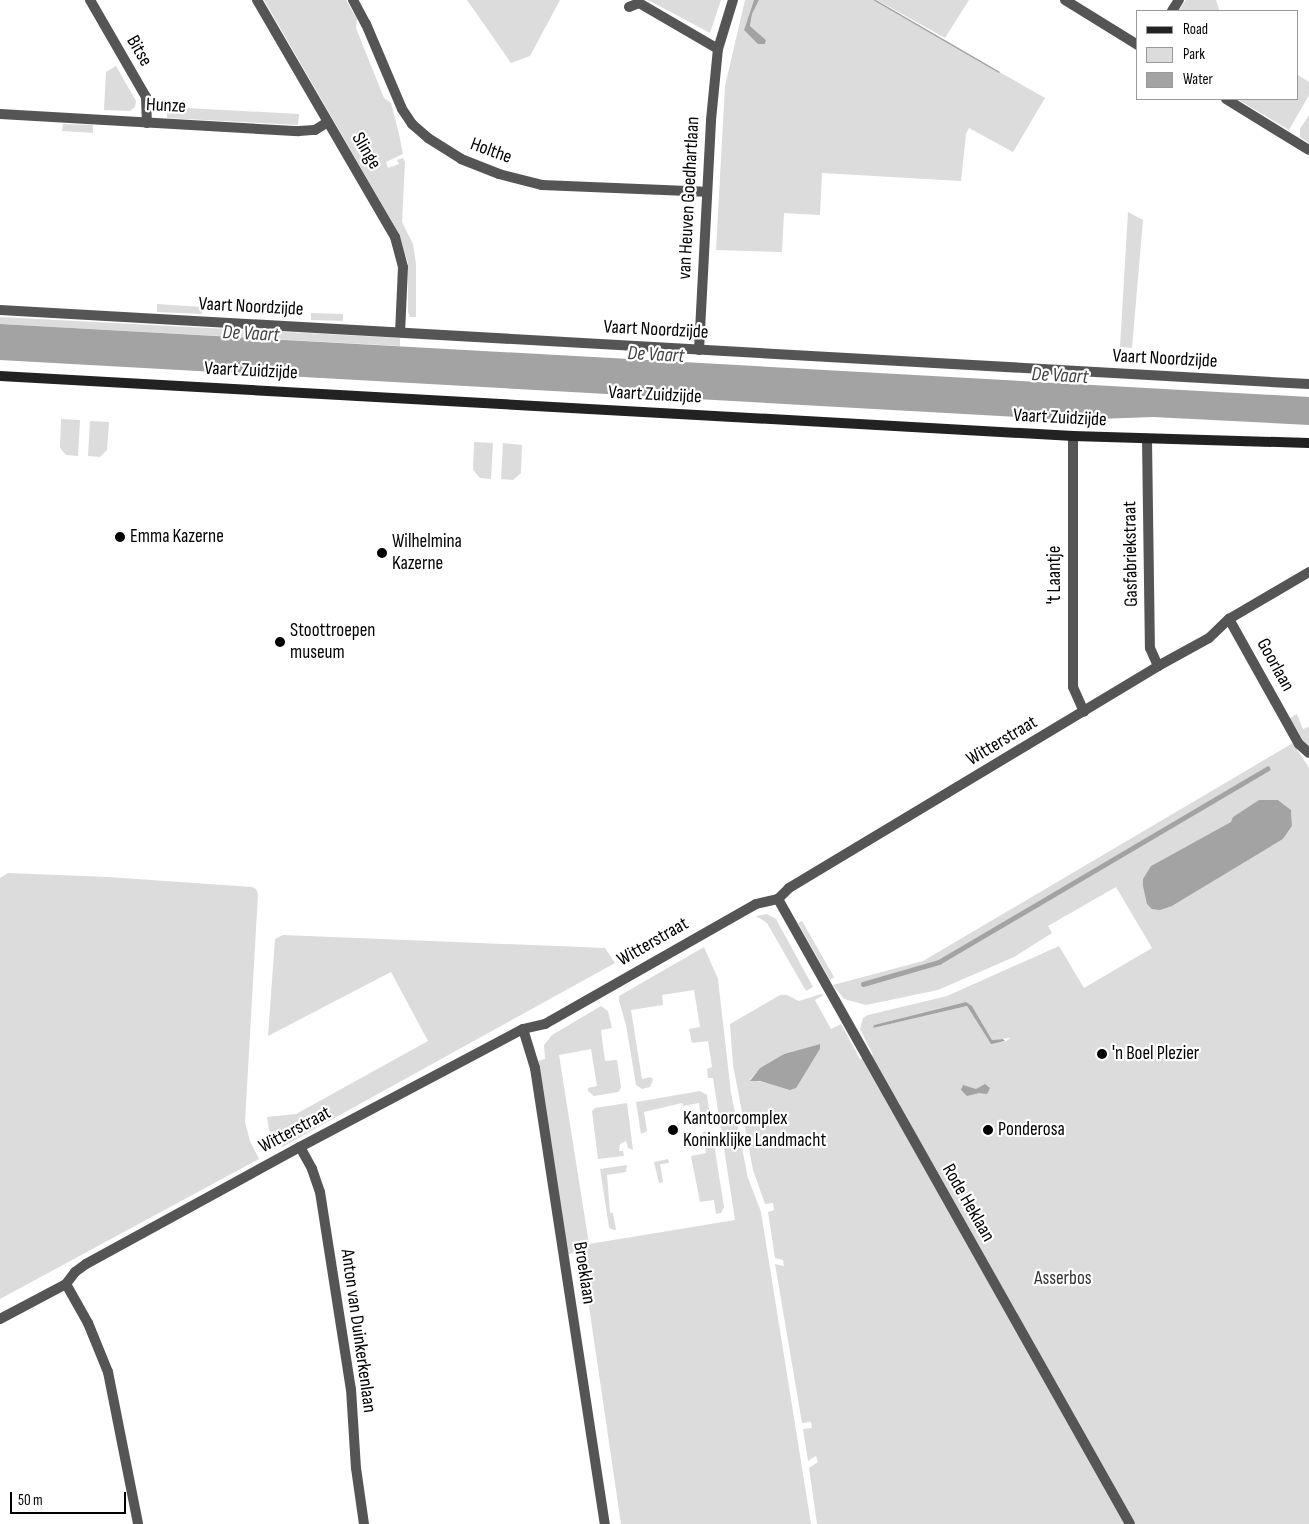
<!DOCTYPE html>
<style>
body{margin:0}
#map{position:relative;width:1309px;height:1524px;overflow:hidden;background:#fff;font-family:"Sofia Sans Condensed",sans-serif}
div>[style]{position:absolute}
.green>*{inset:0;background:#dcdcdc}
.water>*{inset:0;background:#a3a3a3}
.stream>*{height:4.5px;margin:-2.25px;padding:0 2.25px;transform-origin:2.25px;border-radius:2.25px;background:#a3a3a3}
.street>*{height:10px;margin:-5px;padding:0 5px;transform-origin:5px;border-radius:5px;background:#555}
.secondary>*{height:10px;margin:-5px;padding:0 5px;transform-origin:5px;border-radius:5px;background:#222}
.dots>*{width:14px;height:14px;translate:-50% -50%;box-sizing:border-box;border:2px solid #fff;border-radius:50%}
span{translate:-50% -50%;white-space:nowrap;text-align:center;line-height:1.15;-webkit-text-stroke:4.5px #fff;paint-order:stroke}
.street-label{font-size:19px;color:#000}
.poi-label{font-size:19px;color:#000}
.left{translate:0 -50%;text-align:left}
.park-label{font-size:19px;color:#333}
.water-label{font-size:20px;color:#444;font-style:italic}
.legend{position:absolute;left:1136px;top:10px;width:162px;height:90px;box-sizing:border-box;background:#fff;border:1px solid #999;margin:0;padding:6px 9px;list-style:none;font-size:15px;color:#000}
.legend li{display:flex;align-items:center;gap:10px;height:25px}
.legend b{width:25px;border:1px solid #999}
.scale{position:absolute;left:10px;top:1492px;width:116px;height:22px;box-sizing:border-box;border:2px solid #000;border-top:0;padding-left:6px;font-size:15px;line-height:18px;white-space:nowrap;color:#000;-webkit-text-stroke:4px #fff;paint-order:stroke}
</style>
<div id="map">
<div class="green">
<div style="clip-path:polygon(264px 0,346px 0,357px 19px,356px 28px,384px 98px,391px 103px,399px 134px,403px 154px,386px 162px,388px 168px,399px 164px,397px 160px,403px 158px,405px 162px,402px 222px,413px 244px,416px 264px,416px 317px,410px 317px,408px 312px,408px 263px,398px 232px)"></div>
<div style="clip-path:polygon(467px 0,560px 0,530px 56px,511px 63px)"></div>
<div style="clip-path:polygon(648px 0,721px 0,710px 33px)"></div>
<div style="clip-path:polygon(745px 0,754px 0,744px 30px,759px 44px,765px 44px,766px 40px,750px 26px,752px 14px,759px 0,873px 0,1045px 98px,1013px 152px,969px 128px,966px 134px,961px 181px,822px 173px,820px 215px,784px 213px,782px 252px,716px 250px,725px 86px)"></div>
<div style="clip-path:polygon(877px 0,969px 0,945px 38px)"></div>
<div style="clip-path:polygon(1186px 0,1216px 0,1219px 9px,1218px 11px,1178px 11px)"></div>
<div style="clip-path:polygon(116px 66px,136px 101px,135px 107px,130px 111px,104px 110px,106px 72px)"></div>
<div style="clip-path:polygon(1298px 75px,1309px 82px,1309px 95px,1289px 130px,1237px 99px,1298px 99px)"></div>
<div style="clip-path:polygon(167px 107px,299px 114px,298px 125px,167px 118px)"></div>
<div style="clip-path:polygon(1309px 115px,1309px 143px,1300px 137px,1300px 129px)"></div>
<div style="clip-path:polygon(63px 124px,93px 125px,93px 133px,62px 131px)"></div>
<div style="clip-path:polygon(1128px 212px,1143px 220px,1132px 348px,1120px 347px)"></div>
<div style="clip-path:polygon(157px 304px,202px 307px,202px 314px,157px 312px)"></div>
<div style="clip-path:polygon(311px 313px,343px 314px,343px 321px,311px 320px)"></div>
<div style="clip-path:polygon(0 317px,400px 338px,400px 346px,0 324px)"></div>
<div style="clip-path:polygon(61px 419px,80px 420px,78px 456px,66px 455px,60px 448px)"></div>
<div style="clip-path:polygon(90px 421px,109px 422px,107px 450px,100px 457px,88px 456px)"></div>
<div style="clip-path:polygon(474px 442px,493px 443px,491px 479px,480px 478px,473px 470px)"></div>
<div style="clip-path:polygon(503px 443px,522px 445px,521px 473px,513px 480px,501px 479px)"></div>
<div style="clip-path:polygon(1297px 714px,1303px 729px,1309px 727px,1309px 746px,1305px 744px,1290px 718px)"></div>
<div style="clip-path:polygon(evenodd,1293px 743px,1309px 768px,1309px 1524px,817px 1524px,809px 1468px,818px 1462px,816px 1456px,808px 1461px,803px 1429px,812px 1428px,811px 1422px,802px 1423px,775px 1264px,784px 1266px,783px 1260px,775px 1258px,768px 1212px,774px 1210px,773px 1203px,765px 1204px,753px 1170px,733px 1065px,730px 1024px,780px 995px,787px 995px,799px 1001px,821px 994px,824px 995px,815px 1000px,831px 1029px,841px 1024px,860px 1059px,873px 1055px,860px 1029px,863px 1018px,868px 1015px,947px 996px,1059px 946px,1084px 988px,1152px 948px,1116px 887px,1048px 926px,1052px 933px,1014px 957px,938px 990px,866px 1005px,844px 999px,833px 985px,923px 961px,1293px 743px,1259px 800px,1278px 800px,1291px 810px,1292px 826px,1283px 839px,1172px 906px,1151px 866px,1232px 822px,1234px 817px,1259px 800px,1293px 743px,966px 1002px,972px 1006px,992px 1040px,1011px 1038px,1004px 1042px,990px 1042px,967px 1006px,873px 1028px,874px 1025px,966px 1002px,1293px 743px,820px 1044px,820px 1049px,805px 1073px,768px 1083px,750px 1080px,760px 1068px,784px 1054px,820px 1044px)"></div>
<div style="clip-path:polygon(8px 873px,108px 877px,252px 887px,256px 889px,258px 894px,245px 1122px,250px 1141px,259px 1159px,0 1299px,0 878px)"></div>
<div style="clip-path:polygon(767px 914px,776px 919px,813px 987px,806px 991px,767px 923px,756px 916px)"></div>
<div style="clip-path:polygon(802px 921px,834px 977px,830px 980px,798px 923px)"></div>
<div style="clip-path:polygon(283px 935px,605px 948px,615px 963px,282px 1147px,269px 1130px,267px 1117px,296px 1114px,428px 1041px,391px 972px,268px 1036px,275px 939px)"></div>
<div style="clip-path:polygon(704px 947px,718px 979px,731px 1093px,748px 1178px,761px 1212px,811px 1524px,621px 1524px,581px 1252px,568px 1254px,538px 1061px,545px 1059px,544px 1045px,552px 1035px,601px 1006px,608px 1011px,612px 1028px,601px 1030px,605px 1061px,617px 1060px,621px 1087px,620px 1090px,618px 1092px,594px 1096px,588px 1091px,588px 1088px,597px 1086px,591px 1049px,559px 1055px,589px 1244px,735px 1220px,713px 1078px,708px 1078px,707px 1069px,712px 1067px,708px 1041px,692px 1043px,689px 1029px,700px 1027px,694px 990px,662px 995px,663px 1005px,631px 1010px,642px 1079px,651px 1077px,653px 1080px,650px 1087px,642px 1089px,636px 1085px,626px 1025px,619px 1001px,619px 996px)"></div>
<div style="clip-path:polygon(700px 1091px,707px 1095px,711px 1123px,702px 1125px,699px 1103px,683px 1106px,682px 1103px,644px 1112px,647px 1131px,641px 1134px,636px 1102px)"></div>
<div style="clip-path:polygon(627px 1103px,633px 1150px,628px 1148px,626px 1141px,620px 1144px,619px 1151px,623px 1151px,624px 1156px,598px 1159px,592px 1111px,595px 1108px)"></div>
<div style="clip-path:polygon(712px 1131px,724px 1207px,721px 1213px,716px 1214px,714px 1200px,700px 1202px,691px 1156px,706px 1153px,703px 1132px)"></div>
<div style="clip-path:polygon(668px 1159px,669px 1163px,660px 1164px,663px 1182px,659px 1183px,654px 1162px)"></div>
<div style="clip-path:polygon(627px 1165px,626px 1172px,607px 1175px,610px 1213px,613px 1213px,616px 1230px,611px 1229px,609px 1227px,600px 1169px)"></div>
</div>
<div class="water">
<div style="clip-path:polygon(754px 0,759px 0,752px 14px,750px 26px,766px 40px,765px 44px,758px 44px,744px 30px)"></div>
<div style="clip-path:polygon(873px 0,876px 0,1000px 72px,999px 73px)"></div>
<div style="clip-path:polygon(0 324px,1309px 397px,1309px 425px,1153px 417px,1070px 420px,0 360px)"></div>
<div style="clip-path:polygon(1259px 800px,1278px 800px,1291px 810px,1292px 826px,1283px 839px,1172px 906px,1160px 910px,1152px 909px,1147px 904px,1143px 886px,1143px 879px,1151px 866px,1231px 822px,1233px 817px)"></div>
<div style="clip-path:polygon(966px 1002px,972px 1006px,992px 1040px,1003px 1039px,1005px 1041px,991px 1044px,967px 1006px,873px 1028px,874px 1025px)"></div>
<div style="clip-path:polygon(820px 1044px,820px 1049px,796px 1088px,790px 1090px,760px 1081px,750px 1081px,760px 1068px,784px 1054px)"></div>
<div style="clip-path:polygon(985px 1084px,990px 1088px,987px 1094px,979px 1093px,967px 1096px,961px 1090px,963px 1085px,976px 1089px)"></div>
</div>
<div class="stream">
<div style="left:863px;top:984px;width:79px;rotate:-16.1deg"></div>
<div style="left:939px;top:962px;width:381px;rotate:-30.5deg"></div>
</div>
<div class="street">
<div style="left:90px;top:0;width:112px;rotate:60deg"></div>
<div style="left:146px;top:97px;width:26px;rotate:88deg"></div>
<div style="left:257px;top:0;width:274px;rotate:59.8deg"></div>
<div style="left:395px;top:237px;width:31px;rotate:75deg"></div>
<div style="left:403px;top:267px;width:65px;rotate:92.6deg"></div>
<div style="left:353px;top:0;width:27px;rotate:62deg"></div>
<div style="left:366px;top:24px;width:92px;rotate:67deg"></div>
<div style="left:402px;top:109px;width:18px;rotate:56deg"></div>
<div style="left:412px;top:124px;width:21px;rotate:41deg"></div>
<div style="left:428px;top:138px;width:39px;rotate:32deg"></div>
<div style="left:461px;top:159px;width:41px;rotate:21.5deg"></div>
<div style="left:499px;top:174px;width:44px;rotate:14.3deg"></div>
<div style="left:542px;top:185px;width:164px;rotate:2.4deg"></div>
<div style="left:1065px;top:0;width:86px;rotate:31.7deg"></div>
<div style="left:629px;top:7px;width:11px;rotate:-22deg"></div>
<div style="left:639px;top:3px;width:91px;rotate:30.2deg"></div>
<div style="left:1172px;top:11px;width:13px;rotate:-58deg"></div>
<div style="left:1226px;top:99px;width:97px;rotate:31.6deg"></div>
<div style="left:0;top:114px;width:299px;rotate:3.3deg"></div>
<div style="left:299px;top:131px;width:16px;rotate:-4deg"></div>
<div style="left:315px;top:130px;width:15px;rotate:-32deg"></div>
<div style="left:0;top:310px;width:1311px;rotate:3.24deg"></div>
<div style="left:699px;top:350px;width:230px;rotate:-87deg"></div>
<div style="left:711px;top:120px;width:71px;rotate:-84.4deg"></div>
<div style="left:718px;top:49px;width:51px;rotate:-73deg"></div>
<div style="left:1073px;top:436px;width:251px;rotate:90deg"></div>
<div style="left:1073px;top:687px;width:27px;rotate:66deg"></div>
<div style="left:1147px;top:439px;width:209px;rotate:89.2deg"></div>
<div style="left:1150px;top:648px;width:20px;rotate:66deg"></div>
<div style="left:1229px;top:619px;width:143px;rotate:60.8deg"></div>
<div style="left:1299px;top:744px;width:13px;rotate:42deg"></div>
<div style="left:778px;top:899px;width:717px;rotate:60.61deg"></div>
<div style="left:523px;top:1029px;width:41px;rotate:72.9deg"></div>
<div style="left:535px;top:1068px;width:461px;rotate:81.3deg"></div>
<div style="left:300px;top:1147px;width:25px;rotate:61deg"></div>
<div style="left:312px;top:1169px;width:24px;rotate:71deg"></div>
<div style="left:320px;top:1192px;width:199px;rotate:81.1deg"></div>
<div style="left:351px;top:1389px;width:79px;rotate:86.4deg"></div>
<div style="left:356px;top:1468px;width:57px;rotate:81.9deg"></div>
<div style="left:66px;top:1284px;width:45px;rotate:60.6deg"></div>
<div style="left:88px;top:1323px;width:53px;rotate:67.8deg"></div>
<div style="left:108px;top:1372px;width:155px;rotate:78.8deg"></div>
<div style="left:0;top:1319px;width:75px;rotate:-27.9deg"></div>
<div style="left:66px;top:1284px;width:15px;rotate:-53deg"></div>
<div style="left:75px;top:1272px;width:14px;rotate:-36deg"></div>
<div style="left:86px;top:1264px;width:244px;rotate:-28.7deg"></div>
<div style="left:300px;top:1147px;width:252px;rotate:-27.9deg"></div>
<div style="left:523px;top:1029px;width:23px;rotate:-13deg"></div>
<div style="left:545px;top:1024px;width:243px;rotate:-29.6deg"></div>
<div style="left:756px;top:904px;width:23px;rotate:-13deg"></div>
<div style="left:778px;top:899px;width:16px;rotate:-45deg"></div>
<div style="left:789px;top:888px;width:431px;rotate:-31deg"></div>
<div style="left:1158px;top:666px;width:58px;rotate:-28.8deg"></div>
<div style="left:1209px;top:638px;width:28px;rotate:-44deg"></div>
<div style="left:1229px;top:619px;width:93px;rotate:-30.4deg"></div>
</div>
<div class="secondary">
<div style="left:0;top:376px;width:1075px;rotate:3.2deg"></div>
<div style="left:1073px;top:436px;width:236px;rotate:1.7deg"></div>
</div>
<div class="dots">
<div style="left:120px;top:537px;background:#000"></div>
<div style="left:382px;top:553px;background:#000"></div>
<div style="left:280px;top:642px;background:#000"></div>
<div style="left:1102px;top:1054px;background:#000"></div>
<div style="left:673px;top:1130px;background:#000"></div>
<div style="left:988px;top:1130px;background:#000"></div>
</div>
<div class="street-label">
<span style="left:139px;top:51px;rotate:60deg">Bitse</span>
<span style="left:166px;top:106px;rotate:3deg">Hunze</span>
<span style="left:366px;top:151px;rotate:59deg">Slinge</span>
<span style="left:491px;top:151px;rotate:20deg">Holthe</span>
<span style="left:689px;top:198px;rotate:-87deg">van Heuven Goedhartlaan</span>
<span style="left:251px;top:307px;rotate:3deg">Vaart Noordzijde</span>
<span style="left:656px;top:330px;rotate:3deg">Vaart Noordzijde</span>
<span style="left:1165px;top:359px;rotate:3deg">Vaart Noordzijde</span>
<span style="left:251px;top:371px;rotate:3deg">Vaart Zuidzijde</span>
<span style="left:655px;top:395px;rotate:3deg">Vaart Zuidzijde</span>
<span style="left:1060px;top:418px;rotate:3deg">Vaart Zuidzijde</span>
<span style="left:1131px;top:554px;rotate:-91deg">Gasfabriekstraat</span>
<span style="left:1055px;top:575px;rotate:-90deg">'t Laantje</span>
<span style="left:1275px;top:665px;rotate:61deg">Goorlaan</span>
<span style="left:1002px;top:741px;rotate:-31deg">Witterstraat</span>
<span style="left:653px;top:942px;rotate:-30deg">Witterstraat</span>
<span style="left:295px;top:1130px;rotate:-28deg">Witterstraat</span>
<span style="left:968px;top:1203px;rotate:60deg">Rode Heklaan</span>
<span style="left:584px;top:1273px;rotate:81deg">Broeklaan</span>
<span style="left:358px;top:1331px;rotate:82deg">Anton van Duinkerkenlaan</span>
</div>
<div class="poi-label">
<span class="left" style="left:130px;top:537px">Emma Kazerne</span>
<span class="left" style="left:392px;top:553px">Wilhelmina<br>Kazerne</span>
<span class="left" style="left:290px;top:642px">Stoottroepen<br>museum</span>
<span class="left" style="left:1112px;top:1054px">'n Boel Plezier</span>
<span class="left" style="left:683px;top:1130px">Kantoorcomplex<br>Koninklijke Landmacht</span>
<span class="left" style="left:998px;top:1130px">Ponderosa</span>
</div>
<div class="park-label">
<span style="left:1063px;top:1279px">Asserbos</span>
</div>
<div class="water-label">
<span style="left:251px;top:334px;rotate:3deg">De Vaart</span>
<span style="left:656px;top:355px;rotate:3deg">De Vaart</span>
<span style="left:1060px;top:376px;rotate:3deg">De Vaart</span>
</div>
<ul class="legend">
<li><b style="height:6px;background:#222"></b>Road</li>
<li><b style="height:14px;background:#dcdcdc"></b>Park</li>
<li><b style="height:14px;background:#a3a3a3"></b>Water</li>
</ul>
<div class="scale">50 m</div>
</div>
